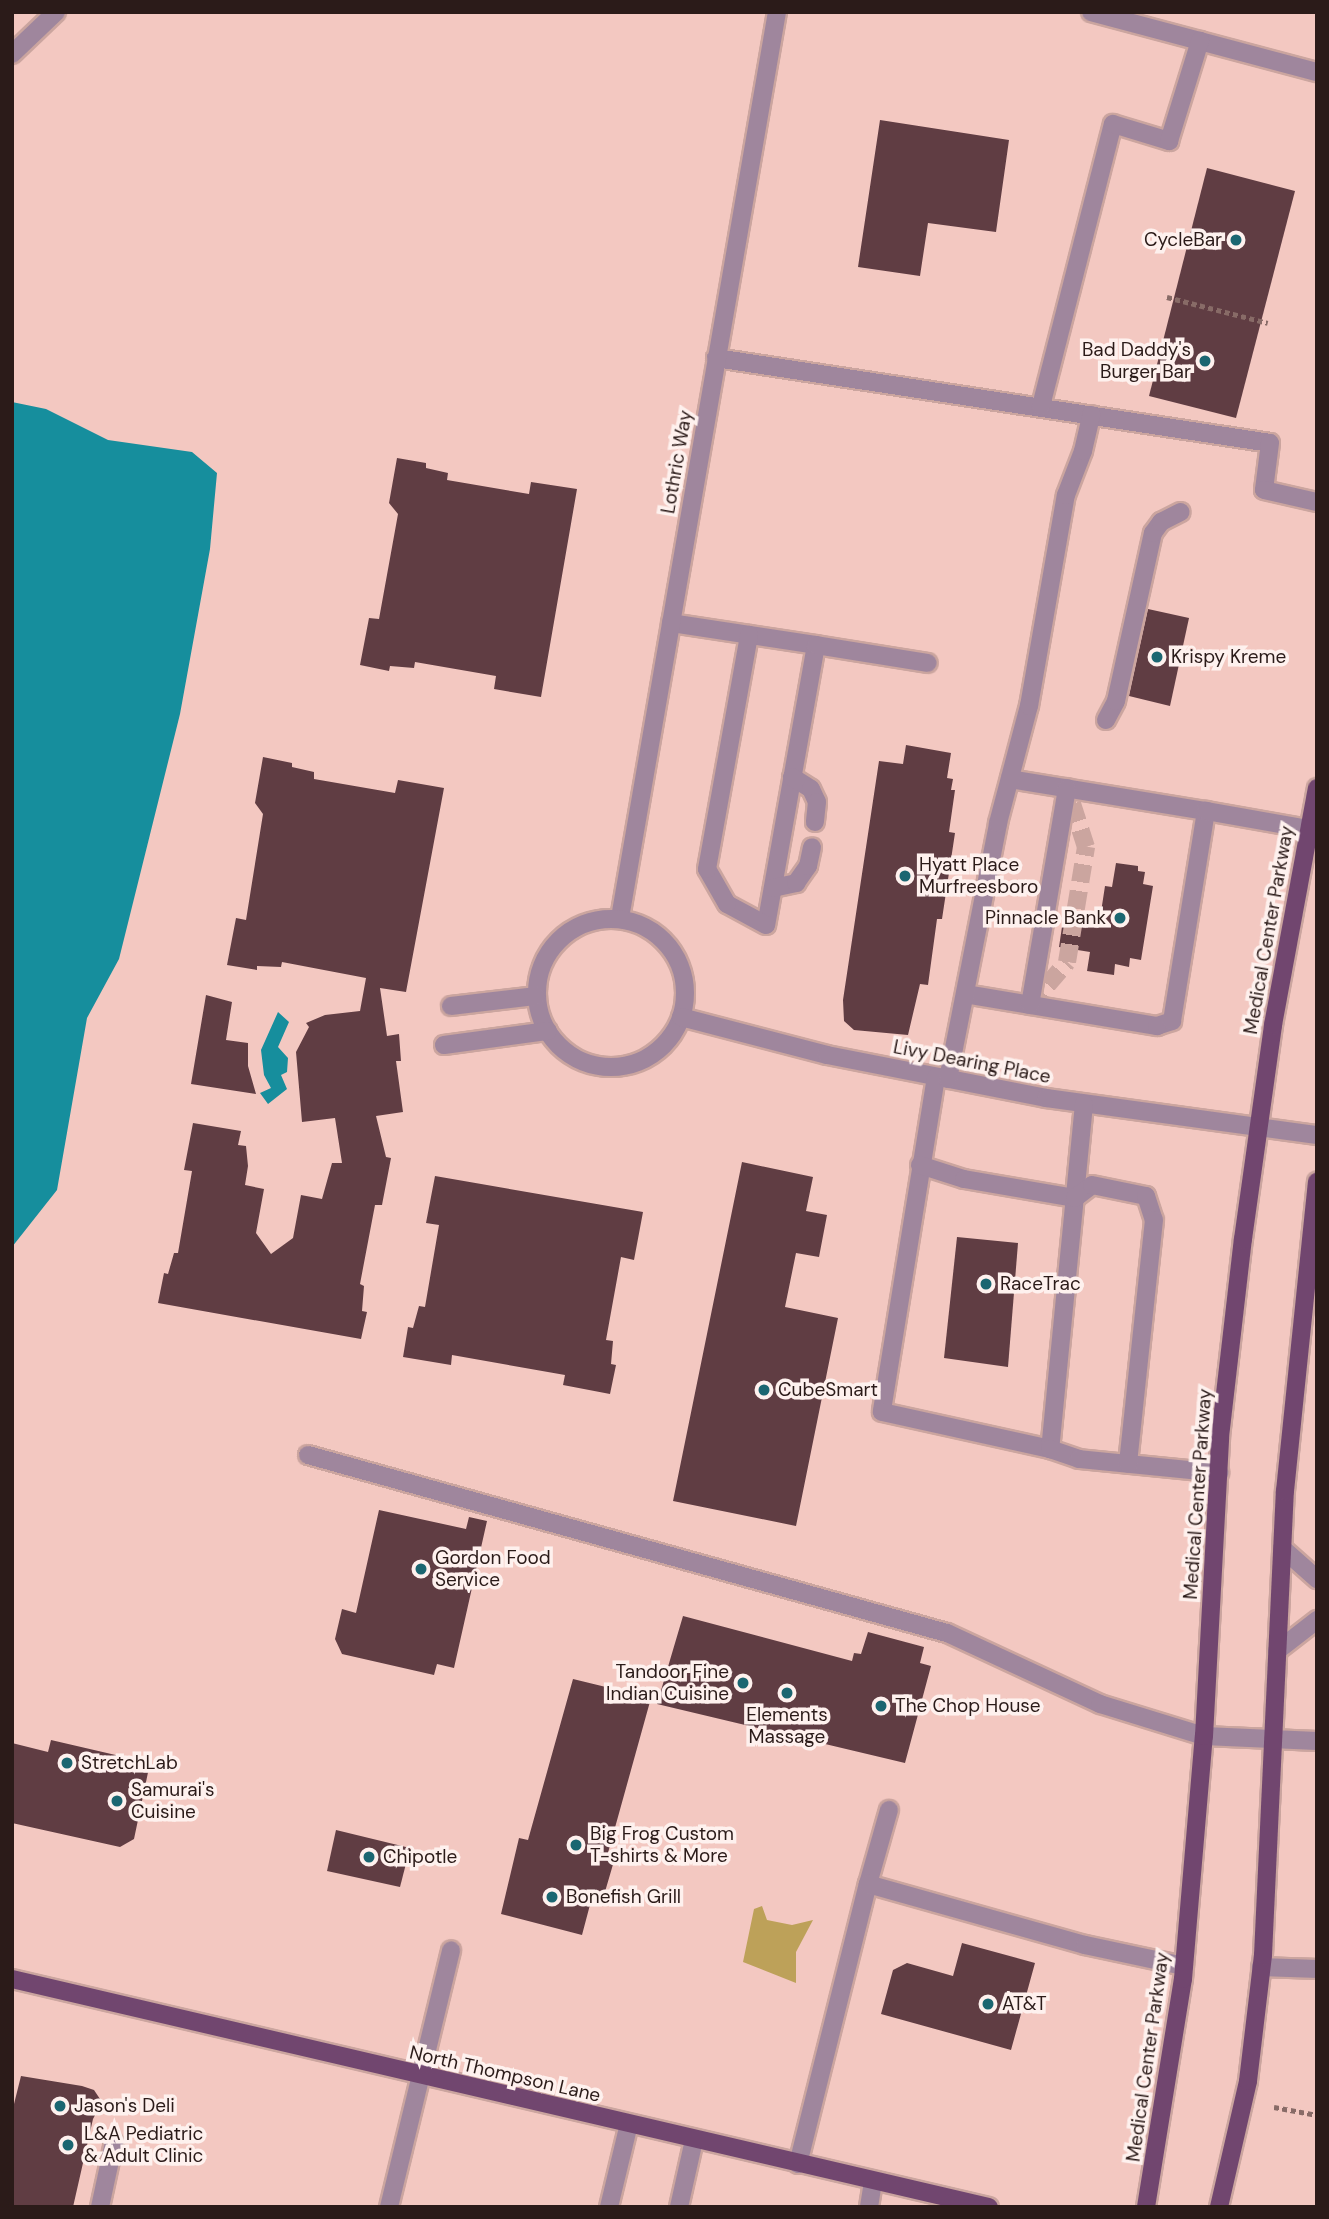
<!DOCTYPE html>
<style>
body{margin:0}
#map{position:relative;width:1329px;height:2219px;overflow:hidden;background:#f3c8c1;font-family:"DM Sans",sans-serif}
div>[style]{position:absolute}
.green>*{inset:0;background:#bda159}
.water>*{inset:0;background:#168e9d}
.building>*{inset:0;background:#603d43}
.minor-tunnel>*{height:18px;margin-top:-9px;transform-origin:0;background:repeating-linear-gradient(90deg,#cba59f 0 18px,transparent 0 27px)}
.path>*{height:4.5px;margin-top:-2.25px;transform-origin:0;background:repeating-linear-gradient(90deg,#886b67 0 5px,transparent 0 8.5px)}
.roads{filter:drop-shadow(2px 0 #cba59f) drop-shadow(-2px 0 #cba59f) drop-shadow(0 2px #cba59f) drop-shadow(0 -2px #cba59f)}
.minor>*{height:18px;margin:-9px;padding:0 9px;transform-origin:9px;border-radius:9px;background:#9f869d}
.minor>.ring{margin:-9px;padding:0;box-sizing:content-box;background:none;border:18px solid #9f869d;border-radius:50%}
.major>*{height:18px;margin:-9px;padding:0 9px;transform-origin:9px;border-radius:9px;background:#71466f}
.dots>*{width:19px;height:19px;translate:-50% -50%;box-sizing:border-box;border:4px solid #fef1ee;border-radius:50%}
span{translate:-50% -50%;white-space:nowrap;text-align:center;line-height:1.15;-webkit-text-stroke:7px #fef1ee;paint-order:stroke}
.poi-label{font-size:19px;color:#2b1b19}
.right{translate:-100% -50%;text-align:right}
.left{translate:0 -50%;text-align:left}
.street-label{font-size:19px;color:#2b1b19}
.frame{position:absolute;inset:0;border:14px solid #2b1b19;pointer-events:none}
</style>
<div id="map">
<div class="green">
<div style="clip-path:polygon(762px 1906px,767px 1920px,792px 1925px,813px 1920px,796px 1952px,796px 1983px,743px 1962px,754px 1909px)"></div>
</div>
<div class="water">
<div style="clip-path:polygon(12px 402px,46px 409px,108px 440px,192px 452px,217px 473px,210px 549px,180px 714px,119px 959px,87px 1018px,57px 1190px,12px 1247px)"></div>
<div style="clip-path:polygon(278px 1012px,289px 1022px,278px 1047px,288px 1058px,287px 1072px,281px 1075px,287px 1089px,268px 1104px,260px 1093px,271px 1088px,264px 1075px,261px 1050px)"></div>
</div>
<div class="building">
<div style="clip-path:polygon(880px 120px,1009px 140px,996px 232px,928px 223px,920px 276px,858px 267px)"></div>
<div style="clip-path:polygon(1207px 168px,1295px 191px,1236px 418px,1149px 396px)"></div>
<div style="clip-path:polygon(397px 458px,426px 463px,426px 468px,448px 473px,447px 480px,529px 494px,531px 482px,577px 489px,541px 697px,494px 689px,496px 676px,415px 662px,414px 668px,390px 666px,389px 671px,360px 665px,369px 618px,379px 619px,398px 514px,389px 503px)"></div>
<div style="clip-path:polygon(1148px 609px,1189px 618px,1170px 706px,1129px 696px)"></div>
<div style="clip-path:polygon(906px 745px,951px 753px,947px 778px,953px 779px,951px 790px,955px 790px,949px 832px,955px 833px,942px 919px,937px 919px,928px 985px,920px 984px,908px 1035px,854px 1030px,844px 1021px,843px 1000px,879px 761px,903px 764px)"></div>
<div style="clip-path:polygon(263px 757px,292px 763px,292px 767px,314px 772px,314px 779px,395px 793px,398px 780px,444px 788px,406px 992px,380px 988px,387px 1036px,399px 1034px,401px 1061px,396px 1061px,403px 1112px,376px 1116px,386px 1157px,391px 1158px,382px 1205px,375px 1205px,360px 1284px,364px 1286px,362px 1311px,367px 1312px,361px 1339px,158px 1303px,164px 1273px,168px 1274px,174px 1253px,178px 1253px,192px 1171px,184px 1170px,193px 1123px,241px 1131px,238px 1145px,246px 1146px,248px 1166px,245px 1185px,264px 1189px,256px 1233px,271px 1254px,293px 1238px,301px 1195px,322px 1199px,332px 1163px,342px 1163px,335px 1118px,302px 1122px,296px 1052px,309px 1027px,306px 1023px,325px 1015px,360px 1011px,366px 978px,282px 962px,281px 967px,257px 966px,257px 970px,227px 965px,236px 918px,246px 920px,263px 814px,255px 803px)"></div>
<div style="clip-path:polygon(1116px 863px,1138px 866px,1138px 871px,1145px 872px,1143px 884px,1153px 886px,1141px 960px,1130px 958px,1129px 967px,1115px 964px,1114px 975px,1087px 971px,1090px 952px,1059px 947px,1063px 920px,1091px 925px,1093px 911px,1101px 912px,1105px 886px,1112px 887px)"></div>
<div style="clip-path:polygon(206px 995px,232px 1002px,226px 1040px,248px 1043px,248px 1066px,256px 1094px,191px 1084px)"></div>
<div style="clip-path:polygon(742px 1162px,813px 1177px,806px 1211px,827px 1215px,819px 1257px,796px 1253px,785px 1307px,838px 1318px,796px 1526px,673px 1501px)"></div>
<div style="clip-path:polygon(435px 1176px,643px 1212px,634px 1260px,621px 1257px,606px 1340px,613px 1341px,611px 1364px,616px 1365px,610px 1394px,563px 1385px,565px 1375px,452px 1355px,451px 1365px,403px 1357px,408px 1327px,413px 1328px,419px 1306px,425px 1307px,439px 1225px,426px 1223px)"></div>
<div style="clip-path:polygon(957px 1237px,1018px 1243px,1008px 1367px,944px 1358px)"></div>
<div style="clip-path:polygon(379px 1510px,466px 1529px,469px 1517px,487px 1521px,454px 1668px,437px 1664px,434px 1675px,342px 1654px,335px 1639px,342px 1609px,356px 1613px)"></div>
<div style="clip-path:polygon(683px 1616px,852px 1661px,854px 1653px,861px 1654px,868px 1632px,924px 1647px,920px 1663px,931px 1666px,905px 1763px,657px 1704px)"></div>
<div style="clip-path:polygon(573px 1679px,651px 1698px,606px 1860px,614px 1861px,602px 1902px,591px 1901px,582px 1935px,501px 1914px,519px 1838px,528px 1840px)"></div>
<div style="clip-path:polygon(51px 1740px,150px 1763px,134px 1839px,120px 1847px,12px 1823px,12px 1743px,48px 1752px)"></div>
<div style="clip-path:polygon(336px 1830px,410px 1848px,400px 1887px,327px 1871px)"></div>
<div style="clip-path:polygon(962px 1943px,1035px 1963px,1011px 2050px,881px 2014px,893px 1970px,907px 1963px,953px 1976px)"></div>
<div style="clip-path:polygon(21px 2076px,82px 2086px,94px 2090px,102px 2102px,93px 2119px,73px 2207px,12px 2207px,12px 2112px)"></div>
</div>
<div class="minor-tunnel">
<div style="left:1030px;top:1005px;width:57px;rotate:-49.3deg"></div>
<div style="left:1067px;top:962px;width:117px;rotate:-80.6deg"></div>
<div style="left:1086px;top:847px;width:62px;rotate:-107.9deg"></div>
</div>
<div class="path">
<div style="left:1167px;top:297px;width:104px;rotate:14.4deg"></div>
<div style="left:1274px;top:2107px;width:44px;rotate:10.5deg"></div>
</div>
<div class="roads">
<div class="minor">
<div style="left:1091px;top:12px;width:234px;rotate:14.9deg"></div>
<div style="left:12px;top:54px;width:61px;rotate:-43.7deg"></div>
<div style="left:716px;top:358px;width:560px;rotate:8.72deg"></div>
<div style="left:1270px;top:443px;width:47px;rotate:97.3deg"></div>
<div style="left:1264px;top:490px;width:54px;rotate:12.8deg"></div>
<div style="left:1041px;top:406px;width:291px;rotate:-75.7deg"></div>
<div style="left:1113px;top:124px;width:59px;rotate:16.9deg"></div>
<div style="left:1169px;top:141px;width:105px;rotate:-72.8deg"></div>
<div style="left:671px;top:623px;width:147px;rotate:8.6deg"></div>
<div style="left:816px;top:645px;width:284px;rotate:100.1deg"></div>
<div style="left:766px;top:925px;width:44px;rotate:-151.7deg"></div>
<div style="left:727px;top:904px;width:40px;rotate:-119.7deg"></div>
<div style="left:707px;top:869px;width:238px;rotate:-79.8deg"></div>
<div style="left:816px;top:645px;width:113px;rotate:9.1deg"></div>
<div style="left:1106px;top:720px;width:21px;rotate:-62deg"></div>
<div style="left:1116px;top:701px;width:172px;rotate:-77.6deg"></div>
<div style="left:1153px;top:533px;width:14px;rotate:-54deg"></div>
<div style="left:1161px;top:522px;width:22px;rotate:-27deg"></div>
<div style="left:792px;top:777px;width:22px;rotate:32deg"></div>
<div style="left:811px;top:789px;width:14px;rotate:65deg"></div>
<div style="left:817px;top:802px;width:20px;rotate:96deg"></div>
<div style="left:1010px;top:779px;width:199px;rotate:9.3deg"></div>
<div style="left:773px;top:888px;width:24px;rotate:-12deg"></div>
<div style="left:796px;top:883px;width:21px;rotate:-55deg"></div>
<div style="left:808px;top:866px;width:19px;rotate:-78deg"></div>
<div style="left:620px;top:918px;width:920px;rotate:-80.17deg"></div>
<div class="ring" style="left:537px;top:919px;width:130px;height:130px"></div>
<div style="left:965px;top:994px;width:195px;rotate:9.5deg"></div>
<div style="left:1157px;top:1026px;width:16px;rotate:-18deg"></div>
<div style="left:1172px;top:1021px;width:213px;rotate:-80.8deg"></div>
<div style="left:1206px;top:811px;width:104px;rotate:10deg"></div>
<div style="left:1030px;top:1005px;width:220px;rotate:-80.3deg"></div>
<div style="left:451px;top:1006px;width:86px;rotate:-6.7deg"></div>
<div style="left:681px;top:1017px;width:151px;rotate:14.6deg"></div>
<div style="left:827px;top:1055px;width:223px;rotate:11.1deg"></div>
<div style="left:1046px;top:1098px;width:274px;rotate:7.8deg"></div>
<div style="left:444px;top:1045px;width:105px;rotate:-7.7deg"></div>
<div style="left:936px;top:1077px;width:339px;rotate:99.2deg"></div>
<div style="left:882px;top:1412px;width:172px;rotate:12.4deg"></div>
<div style="left:948px;top:1079px;width:261px;rotate:-78.9deg"></div>
<div style="left:998px;top:823px;width:121px;rotate:-75.2deg"></div>
<div style="left:1029px;top:706px;width:214px;rotate:-80.1deg"></div>
<div style="left:1066px;top:495px;width:47px;rotate:-68.9deg"></div>
<div style="left:1083px;top:451px;width:37px;rotate:-77deg"></div>
<div style="left:1084px;top:1104px;width:347px;rotate:95.6deg"></div>
<div style="left:1050px;top:1449px;width:31px;rotate:19deg"></div>
<div style="left:1079px;top:1459px;width:141px;rotate:5.7deg"></div>
<div style="left:920px;top:1165px;width:46px;rotate:17.7deg"></div>
<div style="left:964px;top:1179px;width:113px;rotate:9.7deg"></div>
<div style="left:1075px;top:1198px;width:21px;rotate:-37deg"></div>
<div style="left:1092px;top:1185px;width:55px;rotate:11.5deg"></div>
<div style="left:1146px;top:1196px;width:25px;rotate:72deg"></div>
<div style="left:1154px;top:1220px;width:245px;rotate:96.1deg"></div>
<div style="left:308px;top:1455px;width:663px;rotate:15.57deg"></div>
<div style="left:947px;top:1633px;width:169px;rotate:24.9deg"></div>
<div style="left:1100px;top:1704px;width:109px;rotate:17.1deg"></div>
<div style="left:1204px;top:1736px;width:113px;rotate:2.5deg"></div>
<div style="left:1282px;top:1548px;width:47px;rotate:41.5deg"></div>
<div style="left:1277px;top:1651px;width:51px;rotate:-37.8deg"></div>
<div style="left:868px;top:1884px;width:77px;rotate:-74.2deg"></div>
<div style="left:1261px;top:1967px;width:56px;rotate:2deg"></div>
<div style="left:798px;top:2164px;width:289px;rotate:-76deg"></div>
<div style="left:868px;top:1884px;width:225px;rotate:15.7deg"></div>
<div style="left:1085px;top:1945px;width:101px;rotate:12deg"></div>
<div style="left:100px;top:2207px;width:66px;rotate:-77.8deg"></div>
<div style="left:389px;top:2207px;width:264px;rotate:-76.4deg"></div>
<div style="left:609px;top:2207px;width:85px;rotate:-76.5deg"></div>
<div style="left:679px;top:2207px;width:69px;rotate:-77.4deg"></div>
<div style="left:869px;top:2207px;width:25px;rotate:-81deg"></div>
</div>
<div class="major">
<div style="left:12px;top:1979px;width:1003px;rotate:13.14deg"></div>
<div style="left:1146px;top:2207px;width:231px;rotate:-80.8deg"></div>
<div style="left:1183px;top:1979px;width:244px;rotate:-85.1deg"></div>
<div style="left:1204px;top:1736px;width:299px;rotate:-86.9deg"></div>
<div style="left:1220px;top:1437px;width:199px;rotate:-83.4deg"></div>
<div style="left:1243px;top:1239px;width:216px;rotate:-82deg"></div>
<div style="left:1273px;top:1025px;width:241px;rotate:-79.5deg"></div>
<div style="left:1219px;top:2207px;width:129px;rotate:-77deg"></div>
<div style="left:1248px;top:2081px;width:127px;rotate:-83.2deg"></div>
<div style="left:1263px;top:1955px;width:465px;rotate:-87.3deg"></div>
<div style="left:1285px;top:1491px;width:311px;rotate:-84.1deg"></div>
</div>
</div>
<div class="dots">
<div style="left:1236px;top:240px;background:#1b6671"></div>
<div style="left:1205px;top:361px;background:#1b6671"></div>
<div style="left:1157px;top:657px;background:#1b6671"></div>
<div style="left:905px;top:876px;background:#1b6671"></div>
<div style="left:1120px;top:918px;background:#1b6671"></div>
<div style="left:986px;top:1284px;background:#1b6671"></div>
<div style="left:764px;top:1390px;background:#1b6671"></div>
<div style="left:421px;top:1569px;background:#1b6671"></div>
<div style="left:743px;top:1683px;background:#1b6671"></div>
<div style="left:787px;top:1693px;background:#1b6671"></div>
<div style="left:881px;top:1706px;background:#1b6671"></div>
<div style="left:67px;top:1763px;background:#1b6671"></div>
<div style="left:117px;top:1801px;background:#1b6671"></div>
<div style="left:576px;top:1845px;background:#1b6671"></div>
<div style="left:369px;top:1857px;background:#1b6671"></div>
<div style="left:552px;top:1897px;background:#1b6671"></div>
<div style="left:988px;top:2004px;background:#1b6671"></div>
<div style="left:60px;top:2106px;background:#1b6671"></div>
<div style="left:68px;top:2145px;background:#1b6671"></div>
</div>
<div class="poi-label">
<span class="right" style="left:1222px;top:240px">CycleBar</span>
<span class="right" style="left:1191px;top:361px">Bad Daddy's<br>Burger Bar</span>
<span class="left" style="left:1171px;top:657px">Krispy Kreme</span>
<span class="left" style="left:919px;top:876px">Hyatt Place<br>Murfreesboro</span>
<span class="right" style="left:1106px;top:918px">Pinnacle Bank</span>
<span class="left" style="left:1000px;top:1284px">RaceTrac</span>
<span class="left" style="left:778px;top:1390px">CubeSmart</span>
<span class="left" style="left:435px;top:1569px">Gordon Food<br>Service</span>
<span class="right" style="left:729px;top:1683px">Tandoor Fine<br>Indian Cuisine</span>
<span class="left" style="left:895px;top:1706px">The Chop House</span>
<span style="left:787px;top:1726px">Elements<br>Massage</span>
<span class="left" style="left:81px;top:1763px">StretchLab</span>
<span class="left" style="left:131px;top:1801px">Samurai's<br>Cuisine</span>
<span class="left" style="left:590px;top:1845px">Big Frog Custom<br>T-shirts &amp; More</span>
<span class="left" style="left:383px;top:1857px">Chipotle</span>
<span class="left" style="left:566px;top:1897px">Bonefish Grill</span>
<span class="left" style="left:1002px;top:2004px">AT&amp;T</span>
<span class="left" style="left:74px;top:2106px">Jason's Deli</span>
<span class="left" style="left:84px;top:2145px">L&amp;A Pediatric<br>&amp; Adult Clinic</span>
</div>
<div class="street-label">
<span style="left:677px;top:462px;rotate:-80deg">Lothric Way</span>
<span style="left:1269px;top:930px;rotate:-80deg">Medical Center Parkway</span>
<span style="left:972px;top:1062px;rotate:11deg">Livy Dearing Place</span>
<span style="left:1198px;top:1494px;rotate:-86deg">Medical Center Parkway</span>
<span style="left:1148px;top:2057px;rotate:-82deg">Medical Center Parkway</span>
<span style="left:505px;top:2074px;rotate:13deg">North Thompson Lane</span>
</div>
<div class="frame"></div>
</div>
